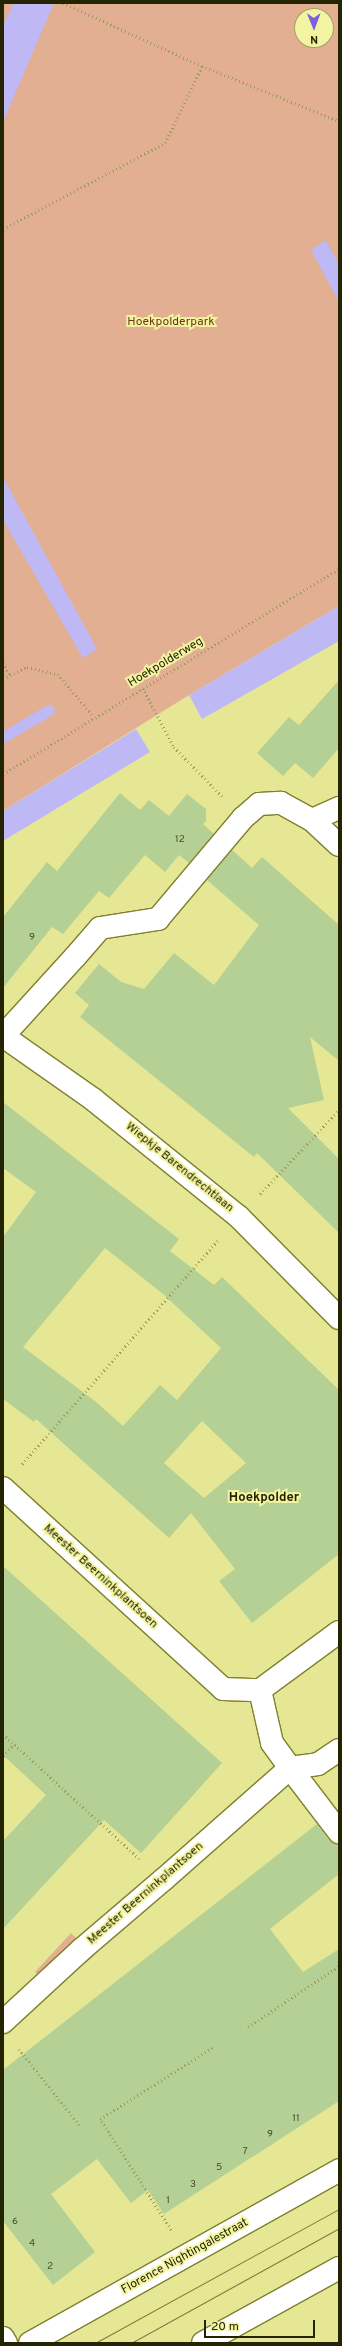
<!DOCTYPE html>
<style>
body{margin:0}
#map{position:relative;width:342px;height:2346px;overflow:hidden;background:#e6e794;font-family:Overpass,sans-serif}
div>[style]{position:absolute}
.green>*{inset:0;background:#e2af93}
.water>*{inset:0;background:#beb8f4}
.stream>*{height:11px;margin:-5.5px;padding:0 5.5px;transform-origin:5.5px;border-radius:5.5px;background:#beb8f4}
.building>*{inset:0;background:#b4d095}
.path>*{height:2.5px;margin-top:-1.25px;transform-origin:0;background:repeating-linear-gradient(90deg,#9b9b5b 0 1px,transparent 0 4px)}
.roads{filter:drop-shadow(1px 0 #7f7f2c) drop-shadow(-1px 0 #7f7f2c) drop-shadow(0 1px #7f7f2c) drop-shadow(0 -1px #7f7f2c)}
.pedestrian>*{height:22px;margin:-11px;padding:0 11px;transform-origin:11px;border-radius:11px;background:#fff}
.minor>*{height:22px;margin:-11px;padding:0 11px;transform-origin:11px;border-radius:11px;background:#fff}
.tram>*{height:1px;margin:-0.5px;padding:0 0.5px;transform-origin:0.5px;border-radius:0.5px;background:#7c7b44}
span{translate:-50% -50%;white-space:nowrap;text-align:center;line-height:1.15;-webkit-text-stroke:4px #f3f4a1;paint-order:stroke}
.number-label{font-size:10px;color:#494f27}
.number-label span{-webkit-text-stroke-width:0}
.park-label{font-size:12px;color:#6d3512}
.street-label{font-size:12px;color:#252402}
.neighbourhood-label{font-size:13px;color:#252402;font-weight:700}
.frame{position:absolute;inset:0;border:4px solid #252402;pointer-events:none}
.north{position:absolute;left:294px;top:8px;width:40px;height:40px;box-sizing:border-box;background:#f3f4a1;border:1px solid #a1a161;border-radius:50%;rotate:179deg;font-size:11px;font-weight:700;line-height:16px;text-align:center;color:#252402}
.north::after{content:'';display:block;margin:auto;width:14px;height:18px;background:#7b61dc;clip-path:polygon(50% 0,100% 100%,50% 72%,0 100%)}
.scale{position:absolute;left:204px;top:2320px;width:111px;height:18px;box-sizing:border-box;border:2px solid #252402;border-top:0;padding-left:5px;font-size:12px;line-height:14px;white-space:nowrap;color:#252402;-webkit-text-stroke:3px #f3f4a1;paint-order:stroke}
</style>
<div id="map">
<div class="green">
<div style="clip-path:polygon(evenodd,3px 3px,339px 3px,339px 606px,189px 695px,3px 811px,3px 3px,302px 16px,326px 16px,326px 40px,302px 40px,302px 16px)"></div>
<div style="clip-path:polygon(71px 1933px,94px 1956px,54px 1986px,35px 1972px)"></div>
</div>
<div class="water">
<div style="clip-path:polygon(14px 3px,54px 3px,3px 122px,3px 25px)"></div>
<div style="clip-path:polygon(326px 240px,339px 265px,339px 302px,311px 250px)"></div>
<div style="clip-path:polygon(3px 477px,97px 649px,83px 658px,3px 520px)"></div>
<div style="clip-path:polygon(339px 606px,339px 641px,202px 719px,189px 695px)"></div>
<div style="clip-path:polygon(136px 729px,150px 752px,3px 841px,3px 811px)"></div>
</div>
<div class="stream">
<div style="left:3px;top:737px;width:53px;rotate:-30.4deg"></div>
</div>
<div class="building">
<div style="clip-path:polygon(339px 680px,339px 748px,313px 778px,295px 763px,283px 776px,257px 753px,289px 717px,299px 725px)"></div>
<div style="clip-path:polygon(120px 793px,140px 810px,149px 800px,169px 816px,187px 794px,206px 809px,206px 821px,203px 824px,214px 834px,189px 863px,179px 855px,165px 872px,145px 855px,109px 898px,99px 891px,63px 934px,52px 927px,3px 988px,3px 917px,47px 862px,57px 871px)"></div>
<div style="clip-path:polygon(232px 850px,252px 868px,262px 857px,339px 925px,339px 1061px,310px 1037px,324px 1100px,288px 1108px,339px 1159px,339px 1233px,257px 1153px,254px 1157px,80px 1017px,89px 1005px,75px 993px,99px 964px,121px 982px,144px 989px,174px 953px,214px 985px,259px 925px,207px 880px)"></div>
<div style="clip-path:polygon(evenodd,3px 1102px,179px 1239px,170px 1251px,214px 1285px,222px 1277px,339px 1390px,339px 1554px,252px 1623px,219px 1581px,235px 1569px,191px 1513px,169px 1538px,36px 1419px,34px 1422px,3px 1399px,3px 1237px,36px 1192px,3px 1168px,3px 1102px,105px 1248px,163px 1294px,221px 1348px,177px 1400px,160px 1385px,123px 1426px,96px 1402px,23px 1347px,105px 1248px,3px 1102px,202px 1421px,246px 1463px,204px 1498px,164px 1463px,202px 1421px)"></div>
<div style="clip-path:polygon(3px 1566px,222px 1763px,141px 1853px,104px 1820px,3px 1929px,3px 1841px,46px 1795px,3px 1755px)"></div>
<div style="clip-path:polygon(317px 1824px,329px 1840px,339px 1846px,339px 1874px,270px 1929px,303px 1972px,339px 1949px,339px 2101px,164px 2214px,148px 2190px,131px 2203px,97px 2159px,51px 2194px,95px 2252px,53px 2285px,3px 2221px,3px 2070px)"></div>
</div>
<div class="path">
<div style="left:63px;top:3px;width:153px;rotate:24.4deg"></div>
<div style="left:202px;top:66px;width:148px;rotate:21.9deg"></div>
<div style="left:3px;top:229px;width:183px;rotate:-28deg"></div>
<div style="left:165px;top:143px;width:85px;rotate:-64.3deg"></div>
<div style="left:3px;top:663px;width:14px;rotate:60deg"></div>
<div style="left:3px;top:679px;width:27px;rotate:-27deg"></div>
<div style="left:27px;top:667px;width:32px;rotate:13deg"></div>
<div style="left:58px;top:674px;width:56px;rotate:50.1deg"></div>
<div style="left:143px;top:688px;width:67px;rotate:62.3deg"></div>
<div style="left:174px;top:747px;width:69px;rotate:45.6deg"></div>
<div style="left:3px;top:774px;width:394px;rotate:-31.4deg"></div>
<div style="left:260px;top:1194px;width:115px;rotate:-46.8deg"></div>
<div style="left:22px;top:1464px;width:299px;rotate:-48.8deg"></div>
<div style="left:3px;top:1734px;width:185px;rotate:42.4deg"></div>
<div style="left:3px;top:1756px;width:16px;rotate:-47deg"></div>
<div style="left:248px;top:2027px;width:110px;rotate:-33.8deg"></div>
<div style="left:19px;top:2049px;width:100px;rotate:51.5deg"></div>
<div style="left:171px;top:2230px;width:132px;rotate:-122.6deg"></div>
<div style="left:100px;top:2119px;width:133px;rotate:-32.4deg"></div>
</div>
<div class="roads">
<div class="pedestrian">
<div style="left:75px;top:957px;width:38px;rotate:-49deg"></div>
<div style="left:100px;top:928px;width:59px;rotate:-8.8deg"></div>
<div style="left:290px;top:1768px;width:81px;rotate:52.6deg"></div>
<div style="left:3px;top:2022px;width:106px;rotate:-42.7deg"></div>
<div style="left:81px;top:1950px;width:108px;rotate:-40.5deg"></div>
</div>
<div class="minor">
<div style="left:312px;top:820px;width:37px;rotate:43deg"></div>
<div style="left:158px;top:919px;width:132px;rotate:-49.9deg"></div>
<div style="left:243px;top:818px;width:21px;rotate:-41deg"></div>
<div style="left:259px;top:804px;width:22px;rotate:-3deg"></div>
<div style="left:281px;top:803px;width:35px;rotate:29deg"></div>
<div style="left:312px;top:820px;width:30px;rotate:-24deg"></div>
<div style="left:3px;top:1036px;width:111px;rotate:35.1deg"></div>
<div style="left:94px;top:1100px;width:186px;rotate:38.9deg"></div>
<div style="left:239px;top:1217px;width:142px;rotate:45.3deg"></div>
<div style="left:3px;top:1036px;width:107px;rotate:-47.7deg"></div>
<div style="left:3px;top:1488px;width:298px;rotate:42.4deg"></div>
<div style="left:223px;top:1689px;width:37px;rotate:2deg"></div>
<div style="left:260px;top:1690px;width:98px;rotate:-36.3deg"></div>
<div style="left:260px;top:1690px;width:54px;rotate:77.2deg"></div>
<div style="left:272px;top:1743px;width:31px;rotate:54deg"></div>
<div style="left:163px;top:1880px;width:169px;rotate:-41.4deg"></div>
<div style="left:290px;top:1768px;width:28px;rotate:-8deg"></div>
<div style="left:318px;top:1764px;width:25px;rotate:-34deg"></div>
<div style="left:3px;top:2338px;width:6px;rotate:59deg"></div>
<div style="left:30px;top:2343px;width:354px;rotate:-29.2deg"></div>
<div style="left:203px;top:2343px;width:155px;rotate:-28.9deg"></div>
</div>
</div>
<div class="tram">
<div style="left:95px;top:2343px;width:278px;rotate:-28.8deg"></div>
<div style="left:131px;top:2343px;width:238px;rotate:-28.9deg"></div>
</div>
<div class="number-label">
<span style="left:180px;top:840px">12</span>
<span style="left:32px;top:938px">9</span>
<span style="left:296px;top:2119px">11</span>
<span style="left:270px;top:2135px">9</span>
<span style="left:245px;top:2152px">7</span>
<span style="left:219px;top:2168px">5</span>
<span style="left:193px;top:2185px">3</span>
<span style="left:168px;top:2201px">1</span>
<span style="left:15px;top:2222px">6</span>
<span style="left:32px;top:2244px">4</span>
<span style="left:50px;top:2267px">2</span>
</div>
<div class="park-label">
<span style="left:171px;top:323px">Hoekpolderpark</span>
</div>
<div class="street-label">
<span style="left:166px;top:663px;rotate:-31deg">Hoekpolderweg</span>
<span style="left:179px;top:1168px;rotate:39deg">Wiepkje Barendrechtlaan</span>
<span style="left:100px;top:1577px;rotate:42deg">Meester Beerninkplantsoen</span>
<span style="left:146px;top:1894px;rotate:-41deg">Meester Beerninkplantsoen</span>
<span style="left:185px;top:2257px;rotate:-29deg">Florence Nightingalestraat</span>
</div>
<div class="neighbourhood-label">
<span style="left:264px;top:1498px">Hoekpolder</span>
</div>
<div class="frame"></div>
<div class="north">N</div>
<div class="scale">20 m</div>
</div>
